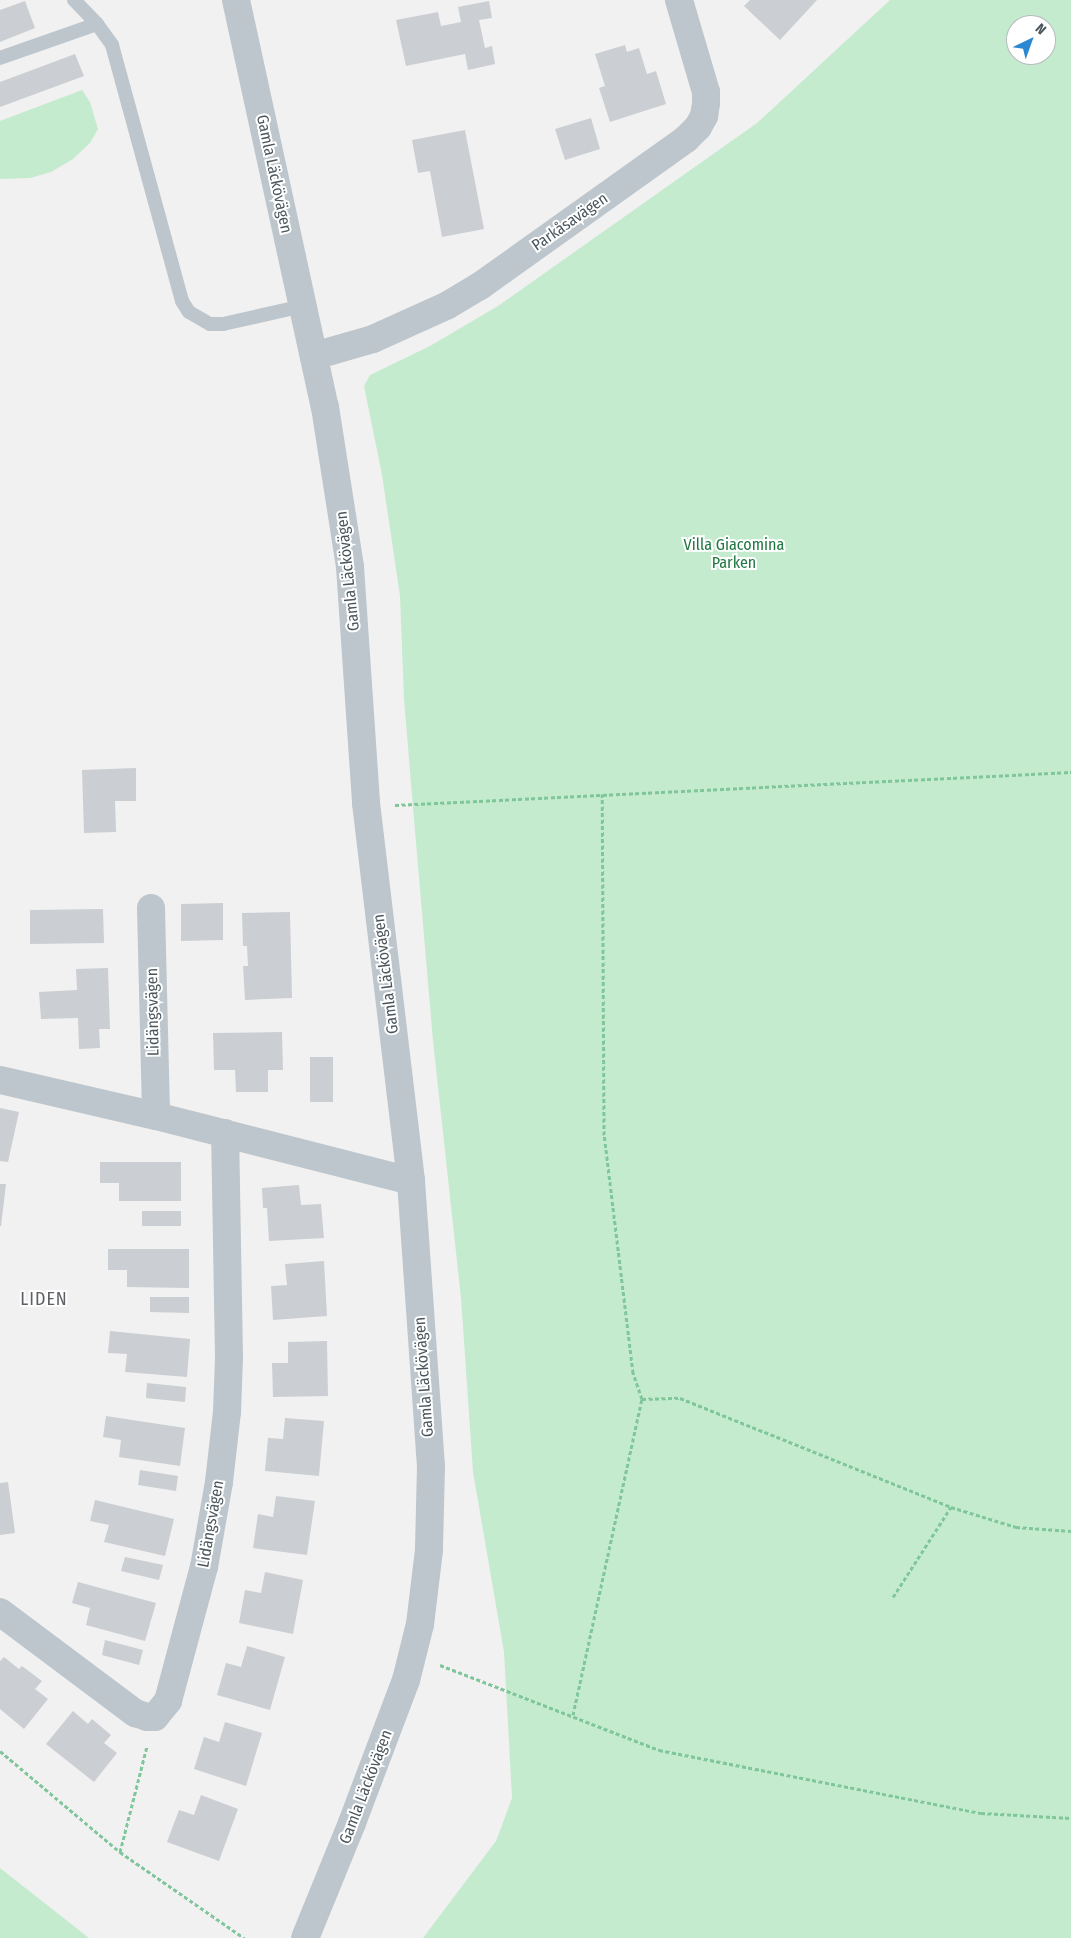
<!DOCTYPE html>
<meta charset="utf-8">
<style>
body{margin:0}
#map{position:relative;width:1071px;height:1938px;overflow:hidden;background:#f2f1f1;font-family:"Fira Sans Condensed",sans-serif}
div>[style]{position:absolute}
.green>*{inset:0;background:#c4ebce}
.building>*{inset:0;background:#cbced2}
.path>*{height:3px;margin-top:-1.5px;transform-origin:0;background:repeating-linear-gradient(90deg,#7fc69b 0 4px,transparent 0 6.5px)}
.service>*{height:14px;margin:-7px;padding:0 7px;transform-origin:7px;border-radius:7px;background:#bdc6cc}
.minor>*{height:28px;margin:-14px;padding:0 14px;transform-origin:14px;border-radius:14px;background:#bdc6cc}
span{translate:-50% -50%;white-space:nowrap;text-align:center;line-height:1.15;-webkit-text-stroke:4px #fff;paint-order:stroke}
.street-label{font-size:16px;color:#4a565c}
.park-label{font-size:16px;color:#217742}
.neighbourhood-label{font-size:18px;color:#5d6165;letter-spacing:1px}
.north{position:absolute;left:1006px;top:15px;width:50px;height:50px;box-sizing:border-box;background:#fff;border:1px solid #b7bbbe;border-radius:50%;rotate:42deg;font-size:14px;font-weight:700;line-height:20px;text-align:center;color:#4a565c}
.north::after{content:'';display:block;margin:auto;width:18px;height:22px;background:#2b88d2;clip-path:polygon(50% 0,100% 100%,50% 72%,0 100%)}
</style>
<div id="map">
<div class="green">
<div style="clip-path:polygon(evenodd,890px 0,1071px 0,1071px 1938px,423px 1938px,496px 1841px,512px 1798px,504px 1652px,473px 1472px,461px 1298px,433px 1041px,415px 831px,404px 699px,400px 596px,382px 475px,364px 386px,370px 375px,430px 346px,498px 306px,757px 123px,890px 0,1016px 25px,1046px 25px,1046px 55px,1016px 55px,1016px 25px)"></div>
<div style="clip-path:polygon(82px 90px,90px 102px,98px 129px,90px 143px,73px 159px,51px 172px,30px 178px,0 179px,0 121px)"></div>
<div style="clip-path:polygon(0 1868px,89px 1938px,0 1938px)"></div>
</div>
<div class="building">
<div style="clip-path:polygon(750px 0,817px 0,780px 40px,744px 6px)"></div>
<div style="clip-path:polygon(25px 1px,35px 28px,0 42px,0 10px)"></div>
<div style="clip-path:polygon(489px 1px,492px 18px,479px 20px,485px 48px,492px 46px,495px 64px,468px 70px,465px 54px,406px 66px,396px 20px,438px 12px,441px 26px,461px 22px,458px 7px)"></div>
<div style="clip-path:polygon(625px 45px,627px 52px,639px 48px,647px 74px,656px 71px,666px 104px,610px 122px,599px 88px,605px 86px,595px 54px)"></div>
<div style="clip-path:polygon(75px 54px,84px 76px,0 107px,0 82px)"></div>
<div style="clip-path:polygon(591px 118px,600px 149px,565px 160px,555px 129px)"></div>
<div style="clip-path:polygon(465px 130px,484px 229px,442px 237px,430px 171px,418px 173px,412px 140px)"></div>
<div style="clip-path:polygon(136px 768px,136px 801px,115px 801px,116px 832px,84px 833px,82px 770px)"></div>
<div style="clip-path:polygon(223px 903px,223px 940px,181px 941px,181px 904px)"></div>
<div style="clip-path:polygon(103px 909px,104px 943px,30px 944px,30px 910px)"></div>
<div style="clip-path:polygon(290px 912px,292px 998px,245px 1000px,243px 966px,248px 966px,247px 946px,243px 946px,242px 913px)"></div>
<div style="clip-path:polygon(108px 968px,110px 1029px,99px 1029px,100px 1048px,79px 1049px,78px 1018px,41px 1019px,39px 992px,77px 990px,76px 969px)"></div>
<div style="clip-path:polygon(282px 1032px,283px 1070px,268px 1070px,268px 1092px,236px 1092px,235px 1070px,214px 1070px,213px 1033px)"></div>
<div style="clip-path:polygon(310px 1057px,333px 1057px,333px 1102px,310px 1102px)"></div>
<div style="clip-path:polygon(0 1108px,19px 1112px,8px 1162px,0 1161px)"></div>
<div style="clip-path:polygon(100px 1162px,181px 1162px,181px 1201px,119px 1201px,119px 1183px,100px 1183px)"></div>
<div style="clip-path:polygon(0 1184px,6px 1184px,1px 1226px,0 1226px)"></div>
<div style="clip-path:polygon(299px 1185px,301px 1205px,321px 1204px,324px 1238px,269px 1241px,267px 1208px,263px 1208px,262px 1188px)"></div>
<div style="clip-path:polygon(142px 1211px,181px 1211px,181px 1226px,142px 1226px)"></div>
<div style="clip-path:polygon(108px 1249px,189px 1249px,189px 1288px,127px 1287px,127px 1270px,108px 1270px)"></div>
<div style="clip-path:polygon(324px 1261px,327px 1316px,273px 1320px,271px 1286px,287px 1285px,285px 1264px)"></div>
<div style="clip-path:polygon(150px 1297px,189px 1297px,189px 1313px,150px 1312px)"></div>
<div style="clip-path:polygon(110px 1331px,190px 1339px,187px 1377px,125px 1372px,127px 1354px,108px 1353px)"></div>
<div style="clip-path:polygon(327px 1341px,328px 1396px,273px 1397px,272px 1363px,288px 1363px,288px 1342px)"></div>
<div style="clip-path:polygon(147px 1383px,186px 1387px,185px 1402px,146px 1398px)"></div>
<div style="clip-path:polygon(106px 1416px,185px 1428px,180px 1466px,119px 1457px,121px 1440px,103px 1437px)"></div>
<div style="clip-path:polygon(285px 1418px,324px 1421px,319px 1476px,265px 1471px,268px 1438px,283px 1439px)"></div>
<div style="clip-path:polygon(140px 1470px,178px 1476px,176px 1491px,138px 1485px)"></div>
<div style="clip-path:polygon(8px 1482px,15px 1533px,0 1535px,0 1483px)"></div>
<div style="clip-path:polygon(276px 1496px,315px 1501px,307px 1555px,253px 1548px,258px 1514px,273px 1517px)"></div>
<div style="clip-path:polygon(95px 1500px,174px 1519px,165px 1556px,104px 1542px,109px 1525px,90px 1521px)"></div>
<div style="clip-path:polygon(125px 1557px,163px 1565px,159px 1580px,121px 1571px)"></div>
<div style="clip-path:polygon(265px 1572px,303px 1580px,293px 1634px,239px 1623px,245px 1590px,261px 1593px)"></div>
<div style="clip-path:polygon(78px 1582px,156px 1603px,145px 1641px,86px 1625px,90px 1608px,72px 1603px)"></div>
<div style="clip-path:polygon(105px 1640px,143px 1650px,139px 1665px,102px 1655px)"></div>
<div style="clip-path:polygon(247px 1646px,285px 1657px,270px 1710px,217px 1695px,226px 1663px,241px 1667px)"></div>
<div style="clip-path:polygon(4px 1657px,19px 1669px,22px 1666px,42px 1681px,35px 1689px,48px 1699px,24px 1729px,0 1709px,0 1661px)"></div>
<div style="clip-path:polygon(73px 1711px,88px 1724px,92px 1719px,111px 1735px,104px 1743px,117px 1753px,94px 1782px,46px 1744px)"></div>
<div style="clip-path:polygon(225px 1722px,262px 1733px,246px 1786px,194px 1769px,204px 1737px,219px 1742px)"></div>
<div style="clip-path:polygon(201px 1795px,238px 1809px,219px 1861px,167px 1842px,179px 1810px,194px 1815px)"></div>
</div>
<div class="path">
<div style="left:395px;top:805px;width:677px;rotate:-2.79deg"></div>
<div style="left:642px;top:1399px;width:38px;rotate:-2deg"></div>
<div style="left:680px;top:1398px;width:292px;rotate:21.9deg"></div>
<div style="left:893px;top:1597px;width:107px;rotate:-57.2deg"></div>
<div style="left:951px;top:1507px;width:68px;rotate:17.1deg"></div>
<div style="left:1016px;top:1527px;width:55px;rotate:4.2deg"></div>
<div style="left:440px;top:1665px;width:235px;rotate:21.2deg"></div>
<div style="left:659px;top:1750px;width:328px;rotate:11.1deg"></div>
<div style="left:981px;top:1813px;width:90px;rotate:3.2deg"></div>
<div style="left:573px;top:1715px;width:323px;rotate:-77.7deg"></div>
<div style="left:642px;top:1399px;width:28px;rotate:-109deg"></div>
<div style="left:633px;top:1373px;width:240px;rotate:-96.9deg"></div>
<div style="left:604px;top:1135px;width:341px;rotate:-90.3deg"></div>
<div style="left:0;top:1751px;width:157px;rotate:40.1deg"></div>
<div style="left:120px;top:1852px;width:151px;rotate:34.7deg"></div>
<div style="left:120px;top:1852px;width:109px;rotate:-75.7deg"></div>
</div>
<div class="service">
<div style="left:74px;top:0;width:33px;rotate:46deg"></div>
<div style="left:97px;top:24px;width:26px;rotate:54deg"></div>
<div style="left:112px;top:45px;width:265px;rotate:74.7deg"></div>
<div style="left:182px;top:301px;width:13px;rotate:58deg"></div>
<div style="left:189px;top:312px;width:24px;rotate:30deg"></div>
<div style="left:210px;top:324px;width:13px"></div>
<div style="left:223px;top:324px;width:82px;rotate:-12.7deg"></div>
<div style="left:0;top:58px;width:103px;rotate:-19.3deg"></div>
</div>
<div class="minor">
<div style="left:236px;top:0;width:417px;rotate:77.7deg"></div>
<div style="left:325px;top:407px;width:162px;rotate:81.1deg"></div>
<div style="left:350px;top:567px;width:237px;rotate:86.1deg"></div>
<div style="left:366px;top:803px;width:381px;rotate:83.2deg"></div>
<div style="left:411px;top:1181px;width:286px;rotate:86deg"></div>
<div style="left:431px;top:1466px;width:84px;rotate:91.4deg"></div>
<div style="left:429px;top:1550px;width:75px;rotate:96.9deg"></div>
<div style="left:420px;top:1624px;width:58px;rotate:104deg"></div>
<div style="left:406px;top:1680px;width:153px;rotate:110.7deg"></div>
<div style="left:352px;top:1823px;width:124px;rotate:112.2deg"></div>
<div style="left:314px;top:356px;width:61px;rotate:-16.1deg"></div>
<div style="left:373px;top:339px;width:82px;rotate:-24.4deg"></div>
<div style="left:448px;top:305px;width:37px;rotate:-31deg"></div>
<div style="left:480px;top:286px;width:253px;rotate:-35.5deg"></div>
<div style="left:686px;top:139px;width:17px;rotate:-45deg"></div>
<div style="left:698px;top:127px;width:13px;rotate:-61deg"></div>
<div style="left:704px;top:116px;width:13px;rotate:-81deg"></div>
<div style="left:706px;top:103px;width:11px;rotate:-90deg"></div>
<div style="left:706px;top:92px;width:96px;rotate:-106.4deg"></div>
<div style="left:151px;top:908px;width:208px;rotate:88.6deg"></div>
<div style="left:0;top:1080px;width:160px;rotate:13deg"></div>
<div style="left:156px;top:1116px;width:263px;rotate:14.3deg"></div>
<div style="left:0;top:1612px;width:169px;rotate:36.8deg"></div>
<div style="left:135px;top:1713px;width:13px;rotate:18deg"></div>
<div style="left:147px;top:1717px;width:8px"></div>
<div style="left:155px;top:1717px;width:21px;rotate:-51deg"></div>
<div style="left:168px;top:1701px;width:139px;rotate:-75deg"></div>
<div style="left:204px;top:1567px;width:86px;rotate:-80deg"></div>
<div style="left:219px;top:1482px;width:70px;rotate:-83.5deg"></div>
<div style="left:227px;top:1412px;width:54px;rotate:-87.9deg"></div>
<div style="left:229px;top:1358px;width:225px;rotate:-91deg"></div>
</div>
<div class="street-label">
<span style="left:274px;top:174px;rotate:78deg">Gamla Läckövägen</span>
<span style="left:570px;top:222px;rotate:-35deg">Parkåsavägen</span>
<span style="left:348px;top:571px;rotate:-96deg">Gamla Läckövägen</span>
<span style="left:386px;top:974px;rotate:-97deg">Gamla Läckövägen</span>
<span style="left:153px;top:1012px;rotate:-91deg">Lidängsvägen</span>
<span style="left:424px;top:1377px;rotate:-94deg">Gamla Läckövägen</span>
<span style="left:211px;top:1524px;rotate:-80deg">Lidängsvägen</span>
<span style="left:366px;top:1787px;rotate:-69deg">Gamla Läckövägen</span>
</div>
<div class="park-label">
<span style="left:734px;top:554px">Villa Giacomina<br>Parken</span>
</div>
<div class="neighbourhood-label">
<span style="left:44px;top:1299px">LIDEN</span>
</div>
<div class="north">N</div>
</div>
